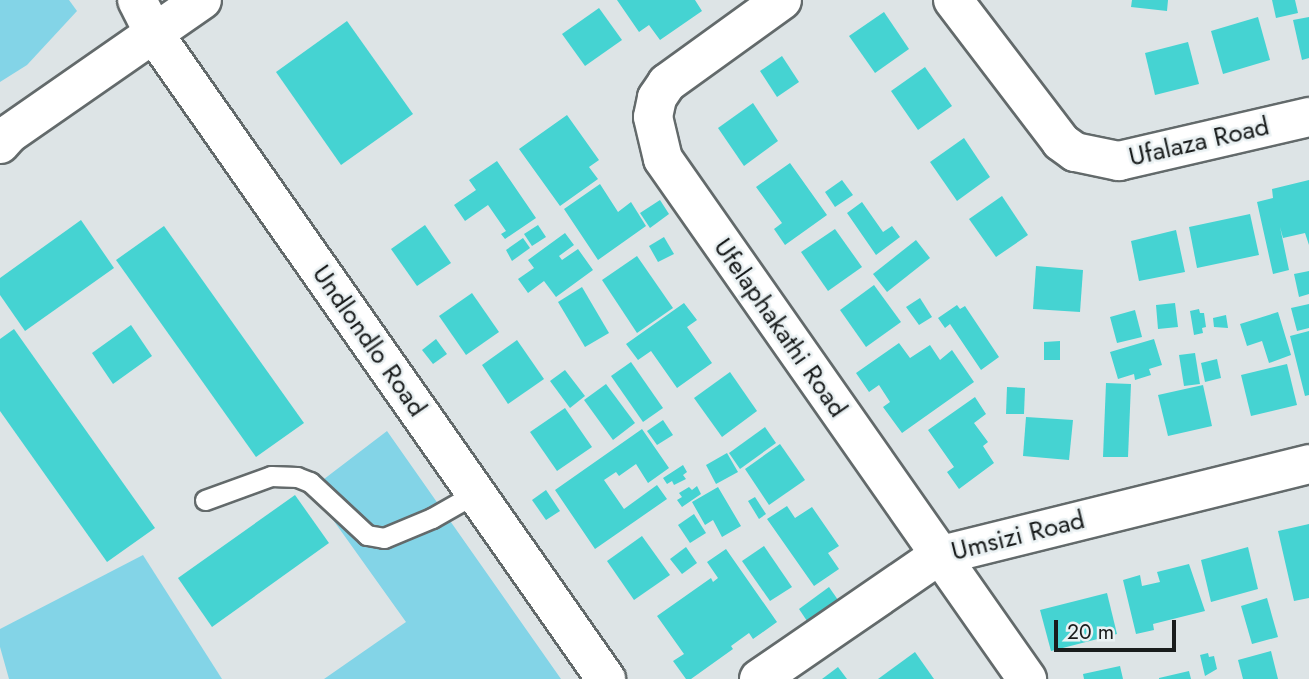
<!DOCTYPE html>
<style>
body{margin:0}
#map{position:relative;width:1309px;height:679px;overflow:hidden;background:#dde4e6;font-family:Jost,sans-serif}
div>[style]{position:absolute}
.green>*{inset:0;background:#83d4e7}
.building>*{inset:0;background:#45d3d2}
.roads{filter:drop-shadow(2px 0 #636a6b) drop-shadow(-2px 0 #636a6b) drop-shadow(0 2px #636a6b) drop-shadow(0 -2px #636a6b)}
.service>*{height:19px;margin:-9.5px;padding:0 9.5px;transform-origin:9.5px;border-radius:9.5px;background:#fff}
.minor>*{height:38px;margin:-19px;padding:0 19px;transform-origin:19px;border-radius:19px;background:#fff}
span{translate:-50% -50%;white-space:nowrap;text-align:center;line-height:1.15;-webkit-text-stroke:5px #eaf1f3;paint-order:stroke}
.street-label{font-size:26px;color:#191c1c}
.scale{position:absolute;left:1054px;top:620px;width:122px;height:32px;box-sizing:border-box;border:4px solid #191c1c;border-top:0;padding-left:9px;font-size:21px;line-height:24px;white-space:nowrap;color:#191c1c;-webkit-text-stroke:5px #eaf1f3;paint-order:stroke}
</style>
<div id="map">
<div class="green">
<div style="clip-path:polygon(0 0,69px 0,77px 11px,27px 65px,0 82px)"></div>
<div style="clip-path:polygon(387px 431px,561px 679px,324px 679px,406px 622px,311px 489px)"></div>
<div style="clip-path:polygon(143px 555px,222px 679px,9px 679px,0 647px,0 629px)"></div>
</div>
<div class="building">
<div style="clip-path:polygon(617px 0,695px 0,702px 11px,660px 40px,649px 25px,639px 32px)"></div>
<div style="clip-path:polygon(1132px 0,1168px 0,1167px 11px,1131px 7px)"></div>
<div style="clip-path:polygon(1272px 0,1295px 0,1298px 13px,1276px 18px)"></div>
<div style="clip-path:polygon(599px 8px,622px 40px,585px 66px,562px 34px)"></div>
<div style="clip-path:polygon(884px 12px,909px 49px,875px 73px,849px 36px)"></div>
<div style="clip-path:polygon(1258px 17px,1270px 60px,1223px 74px,1211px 31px)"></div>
<div style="clip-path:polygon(1309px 17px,1309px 58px,1302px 60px,1293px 20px)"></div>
<div style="clip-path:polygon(347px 21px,413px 114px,341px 165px,276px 72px)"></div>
<div style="clip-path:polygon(1188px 42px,1199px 84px,1155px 95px,1145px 53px)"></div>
<div style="clip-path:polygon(782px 56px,799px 82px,777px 97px,760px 71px)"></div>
<div style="clip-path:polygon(925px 67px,952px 106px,918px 130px,891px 91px)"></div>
<div style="clip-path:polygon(753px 103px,778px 141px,744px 166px,718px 128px)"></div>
<div style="clip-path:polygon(567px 115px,599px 160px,589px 167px,598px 179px,560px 206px,519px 149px)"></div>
<div style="clip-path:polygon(964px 138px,990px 177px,957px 201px,930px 162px)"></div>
<div style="clip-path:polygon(497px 161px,536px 218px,505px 239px,501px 234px,506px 231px,488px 205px,465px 221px,454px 205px,476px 190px,469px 180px)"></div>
<div style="clip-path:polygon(790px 163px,827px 215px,785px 245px,774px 229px,782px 223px,756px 187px)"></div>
<div style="clip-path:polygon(842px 180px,853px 195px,835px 207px,825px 192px)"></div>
<div style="clip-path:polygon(1309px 180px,1309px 245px,1305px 233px,1283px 238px,1280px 227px,1289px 270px,1273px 274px,1257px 202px,1273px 198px,1272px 189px)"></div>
<div style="clip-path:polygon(600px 184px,618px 212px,631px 202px,646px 226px,598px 260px,564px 209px)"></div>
<div style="clip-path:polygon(1002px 196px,1028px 235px,996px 257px,969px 219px)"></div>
<div style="clip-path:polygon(660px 200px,669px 214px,650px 228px,640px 213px)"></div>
<div style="clip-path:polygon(862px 202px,883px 232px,892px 226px,900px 237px,876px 255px,847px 213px)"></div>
<div style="clip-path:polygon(1250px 214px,1259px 255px,1197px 268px,1189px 227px)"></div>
<div style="clip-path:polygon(81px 220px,114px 268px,25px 331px,0 295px,0 278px)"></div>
<div style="clip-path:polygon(425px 225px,451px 263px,417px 286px,391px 249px)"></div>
<div style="clip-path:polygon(538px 225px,546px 237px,532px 246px,524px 234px)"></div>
<div style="clip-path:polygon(164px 226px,304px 423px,256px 457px,116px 260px)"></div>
<div style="clip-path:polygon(835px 229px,862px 267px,828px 291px,801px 252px)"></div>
<div style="clip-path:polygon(1176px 230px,1185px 272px,1139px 281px,1131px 241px)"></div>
<div style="clip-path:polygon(565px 233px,574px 245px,559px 256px,562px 260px,578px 249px,593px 270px,556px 297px,544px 281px,528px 293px,518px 279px,534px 268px,528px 260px)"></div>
<div style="clip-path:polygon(664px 237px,674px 254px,658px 262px,649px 246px)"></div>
<div style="clip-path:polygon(523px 238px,530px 248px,512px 261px,506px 250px)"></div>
<div style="clip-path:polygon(916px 240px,930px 258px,887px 292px,873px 274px)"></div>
<div style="clip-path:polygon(637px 256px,673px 308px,637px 333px,602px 280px)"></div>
<div style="clip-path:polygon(1036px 266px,1083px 270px,1080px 312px,1033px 309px)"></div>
<div style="clip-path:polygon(1309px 271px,1309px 294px,1299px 297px,1294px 274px)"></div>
<div style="clip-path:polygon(874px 285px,901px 322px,866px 347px,840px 310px)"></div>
<div style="clip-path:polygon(582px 287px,609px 333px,585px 347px,558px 302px)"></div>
<div style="clip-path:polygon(472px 293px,499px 332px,466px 355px,439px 316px)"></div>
<div style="clip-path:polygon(920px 298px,932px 317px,919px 325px,906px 307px)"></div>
<div style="clip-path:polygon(684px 303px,697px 320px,687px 327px,712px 363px,677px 388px,651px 351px,638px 360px,626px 344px)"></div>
<div style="clip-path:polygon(1175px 303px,1178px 327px,1158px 329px,1156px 305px)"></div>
<div style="clip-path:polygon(1309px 304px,1309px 328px,1297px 331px,1291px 308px)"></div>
<div style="clip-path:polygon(957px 305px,960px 309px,965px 306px,999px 357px,981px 370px,950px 324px,945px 328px,938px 318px)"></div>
<div style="clip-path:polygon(1199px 309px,1200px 313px,1204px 313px,1206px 327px,1202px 328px,1203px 333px,1194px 335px,1190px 311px)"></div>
<div style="clip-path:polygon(1135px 310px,1142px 337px,1117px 343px,1110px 317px)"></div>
<div style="clip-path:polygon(1278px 312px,1291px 355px,1269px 363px,1262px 341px,1247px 346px,1240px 324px)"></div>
<div style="clip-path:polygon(1226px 315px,1228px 328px,1214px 327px,1213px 318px)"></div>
<div style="clip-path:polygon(131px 325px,152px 356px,113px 384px,92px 353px)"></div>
<div style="clip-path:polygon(14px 329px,155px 528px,107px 562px,0 411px,0 339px)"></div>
<div style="clip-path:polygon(1309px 331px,1309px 395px,1305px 396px,1290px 336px)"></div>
<div style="clip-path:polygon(436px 339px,447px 354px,433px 364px,422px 350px)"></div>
<div style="clip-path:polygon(1154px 339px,1162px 365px,1149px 369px,1151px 375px,1135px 380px,1134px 374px,1118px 379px,1110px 352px)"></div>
<div style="clip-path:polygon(517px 340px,544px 379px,508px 404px,482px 365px)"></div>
<div style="clip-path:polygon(1060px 341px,1060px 360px,1044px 360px,1044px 342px)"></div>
<div style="clip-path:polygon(899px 343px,910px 358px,930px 345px,940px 360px,952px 350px,974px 382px,902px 433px,883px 407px,890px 402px,879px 385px,869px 392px,856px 373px)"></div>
<div style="clip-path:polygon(1195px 353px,1200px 384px,1184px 386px,1179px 355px)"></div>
<div style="clip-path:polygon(1217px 359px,1221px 378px,1205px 382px,1201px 363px)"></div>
<div style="clip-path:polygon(631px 362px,663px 408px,643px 422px,611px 376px)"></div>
<div style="clip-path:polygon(1287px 364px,1297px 405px,1251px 416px,1241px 375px)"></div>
<div style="clip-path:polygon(565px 370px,585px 396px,570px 408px,550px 381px)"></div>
<div style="clip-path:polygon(730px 372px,757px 411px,722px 437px,694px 398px)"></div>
<div style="clip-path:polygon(1106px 383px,1131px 384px,1128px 457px,1103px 457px)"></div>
<div style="clip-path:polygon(606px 384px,635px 423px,613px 440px,584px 400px)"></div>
<div style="clip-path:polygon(1203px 385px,1212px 426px,1168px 436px,1158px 395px)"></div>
<div style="clip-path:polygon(1007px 387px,1025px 388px,1024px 414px,1006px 414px)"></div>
<div style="clip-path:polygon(975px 397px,986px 414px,974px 423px,988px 442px,983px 446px,994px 463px,959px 489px,947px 472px,954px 467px,928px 430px)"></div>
<div style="clip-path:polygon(565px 408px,592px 447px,557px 471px,530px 432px)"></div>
<div style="clip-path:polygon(1026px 417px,1073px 420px,1069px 460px,1023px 456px)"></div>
<div style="clip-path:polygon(663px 420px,673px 435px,657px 445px,647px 431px)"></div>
<div style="clip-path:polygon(765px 427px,776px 443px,740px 469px,729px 453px)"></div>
<div style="clip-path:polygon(642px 429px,669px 468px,648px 483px,636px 464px,619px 476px,616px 472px,604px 480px,624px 509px,657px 485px,667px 499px,595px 549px,555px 490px)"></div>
<div style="clip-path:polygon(780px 444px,805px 480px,769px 505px,745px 469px)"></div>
<div style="clip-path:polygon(727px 453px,738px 472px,716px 484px,706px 465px)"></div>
<div style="clip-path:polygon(683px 465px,687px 472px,683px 475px,686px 479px,674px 485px,672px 481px,667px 484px,663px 478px)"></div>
<div style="clip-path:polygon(697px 486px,701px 494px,682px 507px,677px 500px,682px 497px,679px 493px,689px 487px,692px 490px)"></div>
<div style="clip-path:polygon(718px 487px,741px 526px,722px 537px,713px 520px,705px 525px,692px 502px)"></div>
<div style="clip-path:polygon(546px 490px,560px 511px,546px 520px,532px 500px)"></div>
<div style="clip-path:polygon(295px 495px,329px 543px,212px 627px,178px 578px)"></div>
<div style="clip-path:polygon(755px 497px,766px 514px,759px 519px,748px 501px)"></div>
<div style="clip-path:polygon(787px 506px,795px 518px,812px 507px,839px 546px,828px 553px,839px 569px,814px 586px,767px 519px)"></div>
<div style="clip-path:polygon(694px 514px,706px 533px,690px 543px,678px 525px)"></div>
<div style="clip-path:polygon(1309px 524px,1309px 598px,1294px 601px,1278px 531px)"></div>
<div style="clip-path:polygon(642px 536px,670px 575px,634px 600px,607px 561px)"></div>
<div style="clip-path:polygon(764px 546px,792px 587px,770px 601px,742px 561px)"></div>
<div style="clip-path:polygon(686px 547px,697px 563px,682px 574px,670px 559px)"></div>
<div style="clip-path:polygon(1248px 547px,1258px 589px,1211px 602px,1201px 560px)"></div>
<div style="clip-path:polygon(726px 549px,777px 622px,753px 639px,749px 633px,731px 646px,733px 649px,691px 679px,686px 679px,673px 661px,684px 654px,657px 616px,711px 578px,713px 582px,718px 578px,707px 562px)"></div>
<div style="clip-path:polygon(1189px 564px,1205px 611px,1153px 624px,1154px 630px,1136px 634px,1123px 580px,1140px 575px,1142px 586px,1160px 582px,1157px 572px)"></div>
<div style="clip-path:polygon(829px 587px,838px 600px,807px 621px,799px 609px)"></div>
<div style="clip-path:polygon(1107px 593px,1117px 634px,1051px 651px,1040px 610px)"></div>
<div style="clip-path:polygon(1267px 598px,1278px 637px,1252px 644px,1241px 606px)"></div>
<div style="clip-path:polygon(1271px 651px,1278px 679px,1243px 679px,1238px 660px)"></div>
<div style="clip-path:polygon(915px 652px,934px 679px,878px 679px)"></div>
<div style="clip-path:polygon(1208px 653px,1209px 657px,1214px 656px,1217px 669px,1205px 676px,1200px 655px)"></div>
<div style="clip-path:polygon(1120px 666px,1123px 679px,1084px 679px,1083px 674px)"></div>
<div style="clip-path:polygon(838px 667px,847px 679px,822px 679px)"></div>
<div style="clip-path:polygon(1189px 671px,1191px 679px,1159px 679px,1159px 678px)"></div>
</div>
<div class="roads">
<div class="service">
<div style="left:205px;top:500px;width:70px;rotate:-20deg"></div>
<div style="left:271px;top:476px;width:26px;rotate:2deg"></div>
<div style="left:297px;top:477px;width:14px;rotate:21deg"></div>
<div style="left:310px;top:482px;width:78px;rotate:42.9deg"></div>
<div style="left:367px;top:535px;width:17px;rotate:10deg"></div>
<div style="left:384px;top:538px;width:52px;rotate:-22.6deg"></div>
<div style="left:432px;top:518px;width:51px;rotate:-29.6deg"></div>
</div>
<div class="minor">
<div style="left:137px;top:0;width:38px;rotate:63deg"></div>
<div style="left:154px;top:34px;width:788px;rotate:54.98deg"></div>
<div style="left:782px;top:0;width:142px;rotate:144.2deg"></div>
<div style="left:667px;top:83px;width:18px;rotate:124deg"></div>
<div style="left:657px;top:98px;width:19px;rotate:102deg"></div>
<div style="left:653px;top:117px;width:43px;rotate:76.6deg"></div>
<div style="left:663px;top:159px;width:635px;rotate:55.01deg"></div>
<div style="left:953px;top:0;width:178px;rotate:52.7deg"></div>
<div style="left:1061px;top:142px;width:17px;rotate:36deg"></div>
<div style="left:1075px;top:152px;width:45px;rotate:11.6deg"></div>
<div style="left:1119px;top:161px;width:195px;rotate:-13deg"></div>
<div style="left:0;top:144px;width:13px;rotate:-48deg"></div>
<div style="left:9px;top:134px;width:235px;rotate:-34.8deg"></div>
<div style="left:759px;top:679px;width:217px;rotate:-34.5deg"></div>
<div style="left:938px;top:556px;width:382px;rotate:-13.9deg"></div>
</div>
</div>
<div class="street-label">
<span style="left:1199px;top:142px;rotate:-13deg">Ufalaza Road</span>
<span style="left:780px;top:328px;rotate:55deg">Ufelaphakathi Road</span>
<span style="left:369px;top:341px;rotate:55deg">Undlondlo Road</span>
<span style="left:1018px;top:536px;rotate:-14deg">Umsizi Road</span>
</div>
<div class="scale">20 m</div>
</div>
